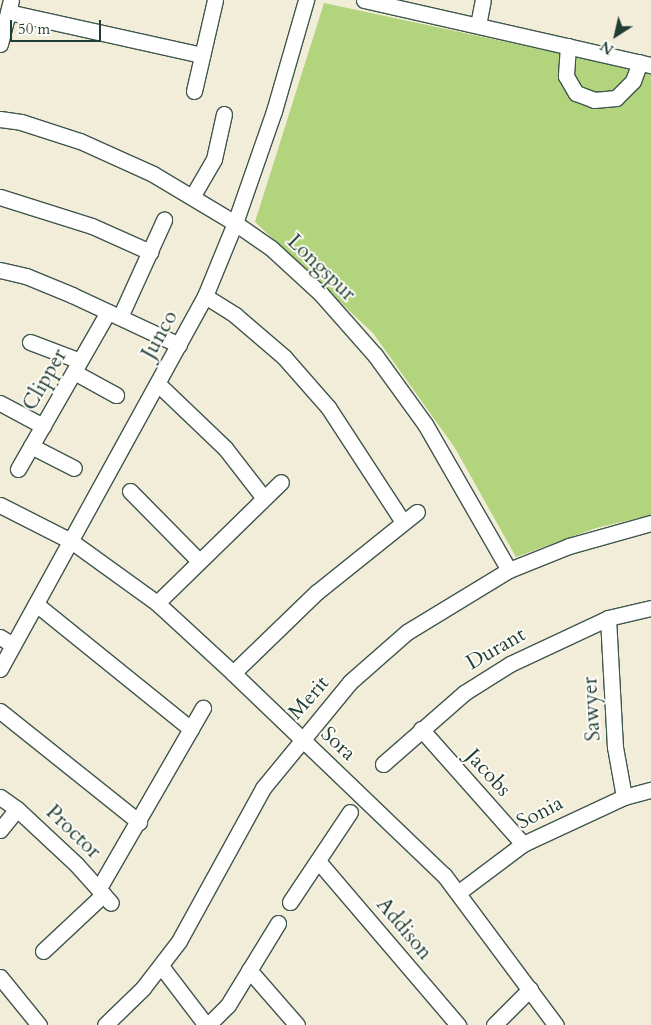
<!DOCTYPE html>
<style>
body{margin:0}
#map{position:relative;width:651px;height:1025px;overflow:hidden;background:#f2edd8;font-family:Cardo,serif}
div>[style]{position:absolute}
.green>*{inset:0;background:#b2d47d}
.roads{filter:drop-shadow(1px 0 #3f574d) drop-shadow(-1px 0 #3f574d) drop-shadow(0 1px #3f574d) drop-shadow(0 -1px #3f574d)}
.minor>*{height:15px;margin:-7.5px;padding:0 7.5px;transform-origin:7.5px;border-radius:7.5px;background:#fff}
span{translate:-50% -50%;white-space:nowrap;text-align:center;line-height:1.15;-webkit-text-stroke:4px #fdfcf7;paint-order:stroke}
.street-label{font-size:21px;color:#1f3d34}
.north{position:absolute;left:591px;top:10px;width:50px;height:50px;-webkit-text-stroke:4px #fdfcf7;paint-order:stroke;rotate:215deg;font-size:14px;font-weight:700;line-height:20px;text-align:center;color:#1f3d34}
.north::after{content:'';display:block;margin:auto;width:18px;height:22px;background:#1f3d34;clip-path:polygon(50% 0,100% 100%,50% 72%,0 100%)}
.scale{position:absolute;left:10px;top:20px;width:91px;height:22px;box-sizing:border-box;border:2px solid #1f3d34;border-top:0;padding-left:6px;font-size:15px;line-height:18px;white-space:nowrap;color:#1f3d34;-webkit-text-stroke:4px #fdfcf7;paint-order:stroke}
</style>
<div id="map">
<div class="green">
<div style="clip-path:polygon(324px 3px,651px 73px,651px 515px,596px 528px,516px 557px,455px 448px,373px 333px,255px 222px)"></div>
</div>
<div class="roads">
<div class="minor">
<div style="left:364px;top:0;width:294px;rotate:12.8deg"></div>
<div style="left:8px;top:12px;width:199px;rotate:12.5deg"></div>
<div style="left:478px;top:25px;width:25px;rotate:-79deg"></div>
<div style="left:0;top:44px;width:45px;rotate:-76deg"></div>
<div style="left:568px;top:46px;width:30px;rotate:94deg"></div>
<div style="left:566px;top:76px;width:20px;rotate:60deg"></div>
<div style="left:576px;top:93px;width:19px;rotate:21deg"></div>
<div style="left:594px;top:100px;width:22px;rotate:-5deg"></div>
<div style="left:616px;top:98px;width:24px;rotate:-45deg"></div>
<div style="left:633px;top:81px;width:20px;rotate:-70deg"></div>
<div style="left:194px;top:91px;width:93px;rotate:-77deg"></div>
<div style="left:0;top:119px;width:21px;rotate:8deg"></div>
<div style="left:21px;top:122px;width:62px;rotate:17.9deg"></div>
<div style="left:80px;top:141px;width:80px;rotate:24.3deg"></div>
<div style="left:153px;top:174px;width:96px;rotate:30.9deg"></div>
<div style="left:235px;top:223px;width:44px;rotate:34.8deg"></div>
<div style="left:271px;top:248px;width:68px;rotate:42.6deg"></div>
<div style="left:321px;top:294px;width:81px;rotate:48.5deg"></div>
<div style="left:375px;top:355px;width:85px;rotate:54.1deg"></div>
<div style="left:425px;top:424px;width:168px;rotate:60.1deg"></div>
<div style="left:0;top:197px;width:96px;rotate:17.5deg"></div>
<div style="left:92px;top:226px;width:64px;rotate:24.1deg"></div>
<div style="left:192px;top:197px;width:44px;rotate:-59.9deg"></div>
<div style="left:214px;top:159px;width:46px;rotate:-77.5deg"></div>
<div style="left:0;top:270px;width:27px;rotate:13deg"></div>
<div style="left:26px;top:276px;width:50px;rotate:22.4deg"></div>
<div style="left:72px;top:295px;width:118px;rotate:25deg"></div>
<div style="left:205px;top:296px;width:36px;rotate:32deg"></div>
<div style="left:235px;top:315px;width:65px;rotate:40.6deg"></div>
<div style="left:284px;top:357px;width:67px;rotate:48.7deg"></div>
<div style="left:328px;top:407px;width:137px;rotate:56.9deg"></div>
<div style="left:120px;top:317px;width:107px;rotate:-65.6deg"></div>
<div style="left:30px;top:342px;width:53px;rotate:20.8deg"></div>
<div style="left:74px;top:372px;width:48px;rotate:28.7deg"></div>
<div style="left:158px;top:384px;width:93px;rotate:43.7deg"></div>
<div style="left:225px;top:448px;width:62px;rotate:52.2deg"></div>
<div style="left:0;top:403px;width:49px;rotate:28.1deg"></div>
<div style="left:31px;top:446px;width:48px;rotate:27.1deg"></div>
<div style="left:18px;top:469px;width:181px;rotate:-60.2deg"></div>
<div style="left:130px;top:491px;width:98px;rotate:45.4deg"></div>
<div style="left:0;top:505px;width:80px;rotate:26.9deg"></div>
<div style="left:71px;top:541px;width:106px;rotate:35.8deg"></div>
<div style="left:157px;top:603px;width:103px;rotate:42.6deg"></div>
<div style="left:233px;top:673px;width:292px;rotate:43.8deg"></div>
<div style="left:444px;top:875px;width:187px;rotate:53.3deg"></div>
<div style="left:157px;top:603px;width:173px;rotate:-44.3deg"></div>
<div style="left:36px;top:604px;width:199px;rotate:38.9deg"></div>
<div style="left:608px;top:618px;width:129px;rotate:86.9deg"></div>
<div style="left:615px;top:747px;width:51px;rotate:79.8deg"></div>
<div style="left:0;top:637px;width:15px;rotate:32deg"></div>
<div style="left:0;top:669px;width:426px;rotate:-61.2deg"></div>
<div style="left:205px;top:296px;width:79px;rotate:-67.7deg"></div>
<div style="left:235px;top:223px;width:119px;rotate:-70.8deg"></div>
<div style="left:274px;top:111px;width:116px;rotate:-73.9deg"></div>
<div style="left:233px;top:673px;width:117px;rotate:-44deg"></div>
<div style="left:317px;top:592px;width:128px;rotate:-38.7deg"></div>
<div style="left:0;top:711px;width:178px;rotate:38.6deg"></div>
<div style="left:421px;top:729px;width:154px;rotate:48.4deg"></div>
<div style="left:383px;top:764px;width:108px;rotate:-41.2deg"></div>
<div style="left:464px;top:693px;width:54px;rotate:-32.2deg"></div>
<div style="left:510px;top:664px;width:108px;rotate:-25.1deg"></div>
<div style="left:608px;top:618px;width:44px;rotate:-13.1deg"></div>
<div style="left:0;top:797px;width:21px;rotate:35deg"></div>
<div style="left:17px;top:809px;width:81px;rotate:43deg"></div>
<div style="left:76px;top:864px;width:52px;rotate:48.1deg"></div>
<div style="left:0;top:830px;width:27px;rotate:-51deg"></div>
<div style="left:318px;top:861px;width:216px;rotate:49.5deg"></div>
<div style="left:99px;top:888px;width:208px;rotate:-60deg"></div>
<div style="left:459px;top:892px;width:80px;rotate:-36.9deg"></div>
<div style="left:523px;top:844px;width:111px;rotate:-25deg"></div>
<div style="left:624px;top:797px;width:28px;rotate:-15deg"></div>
<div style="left:290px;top:902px;width:108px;rotate:-56.3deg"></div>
<div style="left:43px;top:951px;width:83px;rotate:-43.1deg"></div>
<div style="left:161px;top:966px;width:74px;rotate:52.7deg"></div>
<div style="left:249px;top:970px;width:73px;rotate:48.9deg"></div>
<div style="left:0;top:977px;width:62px;rotate:50.9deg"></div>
<div style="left:105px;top:1025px;width:53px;rotate:-44.2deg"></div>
<div style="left:143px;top:988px;width:59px;rotate:-52.5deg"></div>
<div style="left:179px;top:941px;width:175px;rotate:-61.2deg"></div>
<div style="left:263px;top:788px;width:137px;rotate:-50.6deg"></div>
<div style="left:350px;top:682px;width:76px;rotate:-41.3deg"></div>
<div style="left:407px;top:632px;width:119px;rotate:-31.3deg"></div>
<div style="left:509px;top:570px;width:65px;rotate:-21.8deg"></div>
<div style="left:569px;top:546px;width:85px;rotate:-15.7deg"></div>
<div style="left:208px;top:1025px;width:28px;rotate:-45deg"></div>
<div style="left:228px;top:1005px;width:96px;rotate:-58.6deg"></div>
<div style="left:494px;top:1025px;width:51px;rotate:-45deg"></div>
</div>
</div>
<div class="street-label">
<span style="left:321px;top:268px;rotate:44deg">Longspur</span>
<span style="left:160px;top:335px;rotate:-61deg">Junco</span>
<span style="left:45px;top:380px;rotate:-60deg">Clipper</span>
<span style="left:496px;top:649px;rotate:-30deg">Durant</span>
<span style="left:309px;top:698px;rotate:-49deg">Merit</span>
<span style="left:592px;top:709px;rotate:-93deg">Sawyer</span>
<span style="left:338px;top:744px;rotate:43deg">Sora</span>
<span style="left:488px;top:773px;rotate:48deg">Jacobs</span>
<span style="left:540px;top:813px;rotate:-27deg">Sonia</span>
<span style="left:73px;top:832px;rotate:44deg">Proctor</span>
<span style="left:404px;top:929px;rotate:50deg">Addison</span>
</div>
<div class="north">N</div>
<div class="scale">50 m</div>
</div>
